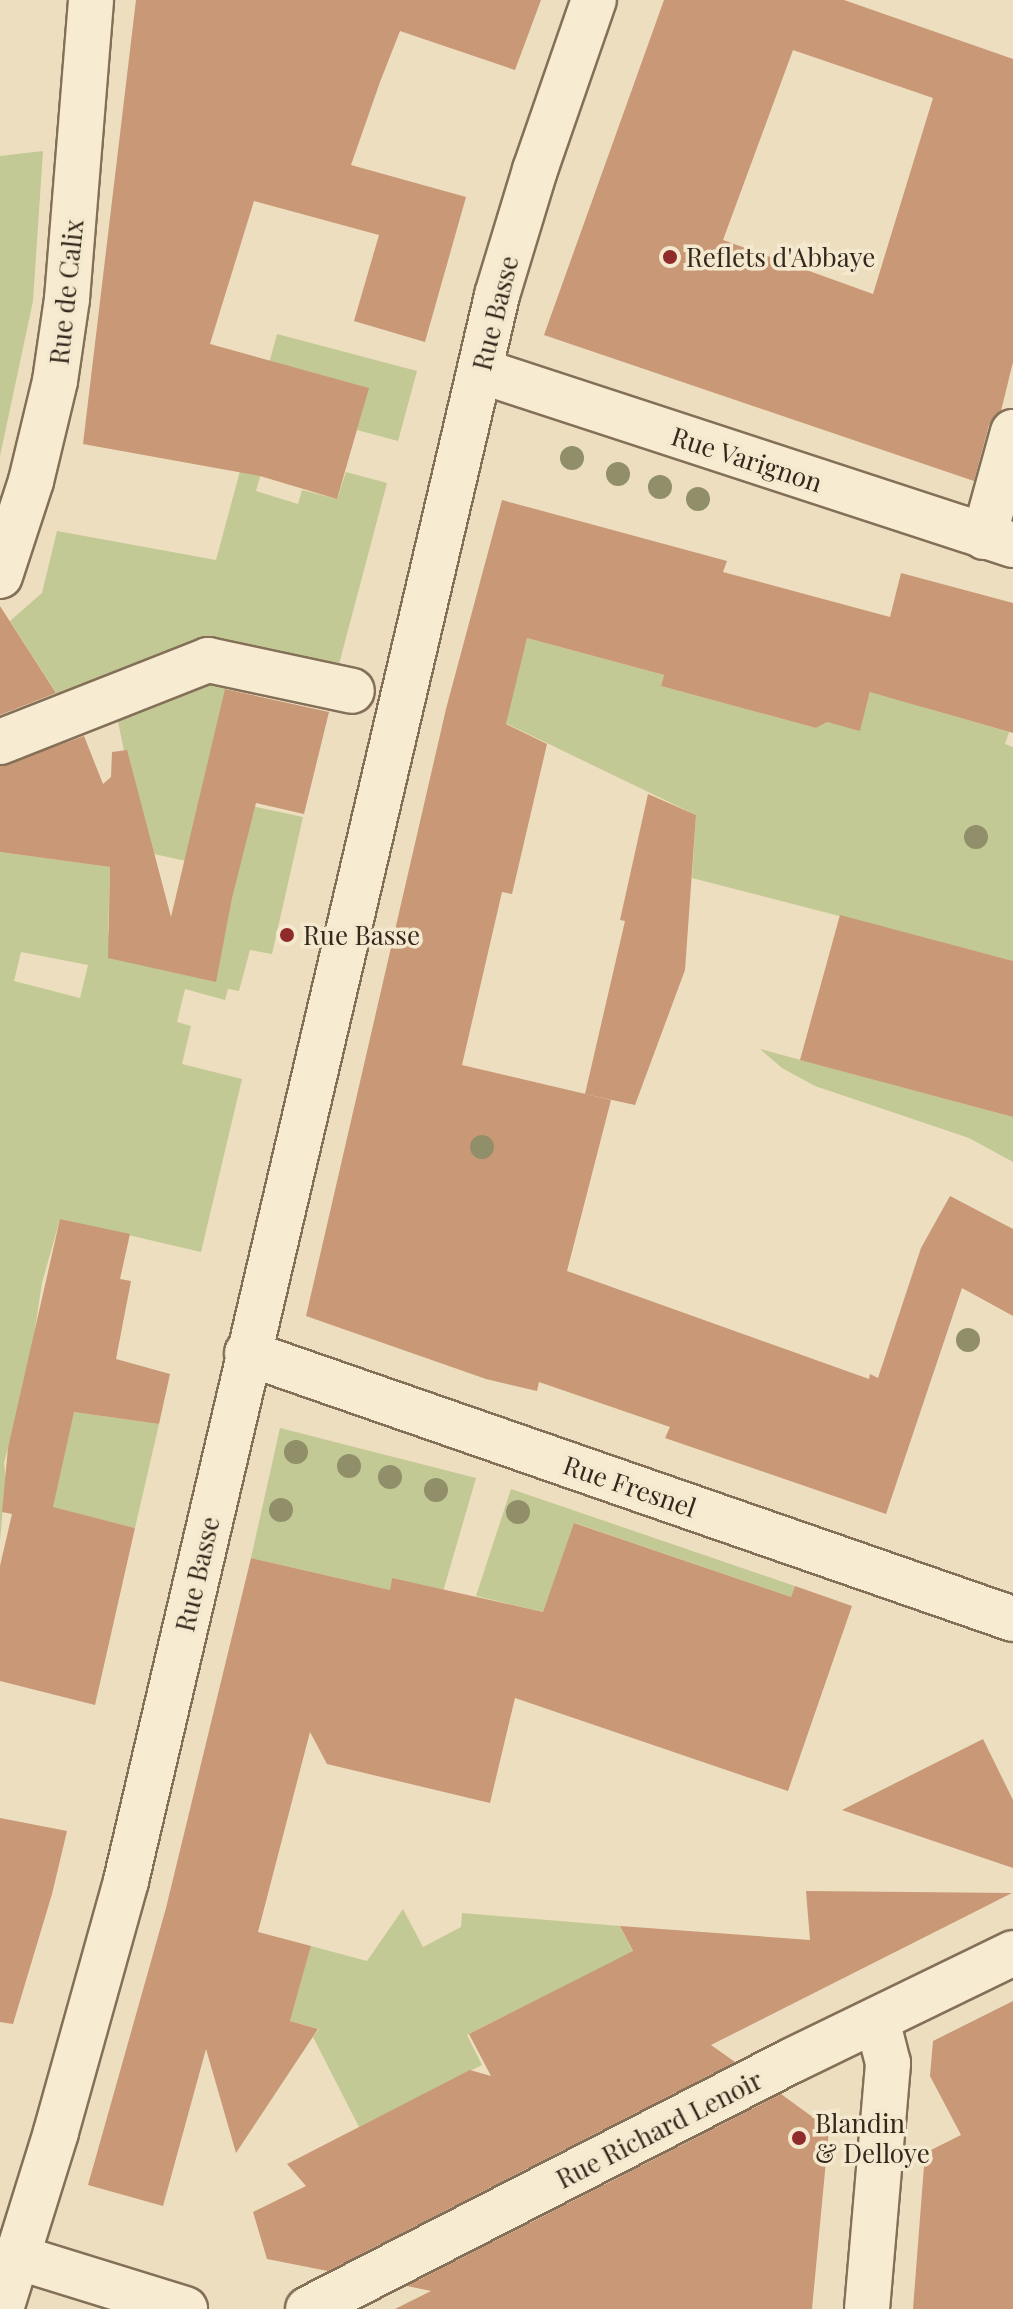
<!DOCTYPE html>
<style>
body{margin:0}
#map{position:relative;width:1013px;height:2309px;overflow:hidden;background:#ecdebf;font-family:"Playfair Display",serif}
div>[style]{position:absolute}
.green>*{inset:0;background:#c3c994}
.building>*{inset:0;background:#c99876}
.roads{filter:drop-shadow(2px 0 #846f58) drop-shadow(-2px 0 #846f58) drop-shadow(0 2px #846f58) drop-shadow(0 -2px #846f58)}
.pedestrian>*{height:44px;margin:-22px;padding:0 22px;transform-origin:22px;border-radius:22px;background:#f7ecd2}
.minor>*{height:44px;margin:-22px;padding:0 22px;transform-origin:22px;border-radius:22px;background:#f7ecd2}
.trees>*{width:24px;height:24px;margin:-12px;border-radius:50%;background:#908f69}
.dots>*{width:22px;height:22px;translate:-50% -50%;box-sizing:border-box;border:4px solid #f4e9ce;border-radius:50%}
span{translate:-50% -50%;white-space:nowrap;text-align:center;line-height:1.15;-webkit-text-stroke:7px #f4e9ce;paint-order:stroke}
.poi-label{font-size:26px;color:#34271c}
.left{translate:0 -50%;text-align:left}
.street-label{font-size:26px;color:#34271c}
</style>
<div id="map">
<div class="green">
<div style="clip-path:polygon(43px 151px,33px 301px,0 456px,0 156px)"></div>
<div style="clip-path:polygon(277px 334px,417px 371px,398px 441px,357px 430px,368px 388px,292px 367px,256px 491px,298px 504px,302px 490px,337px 499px,346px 472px,387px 483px,338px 668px,59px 697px,10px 621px,42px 593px,57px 531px,216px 560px)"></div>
<div style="clip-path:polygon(527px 638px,664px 675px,661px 686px,816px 728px,827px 722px,860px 730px,873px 682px,926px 708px,1009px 732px,1005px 744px,1013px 747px,1013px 961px,692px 878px,696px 815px,501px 721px,519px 652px,523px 653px)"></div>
<div style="clip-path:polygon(evenodd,213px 679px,227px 683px,201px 795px,303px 817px,272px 954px,250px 950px,239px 991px,228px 989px,225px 1000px,185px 989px,177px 1022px,191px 1026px,182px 1064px,242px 1079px,201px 1252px,60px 1219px,42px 1283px,28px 1374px,4px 1463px,6px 1479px,74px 1412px,159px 1424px,135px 1528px,4px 1495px,0 1541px,0 852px,110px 867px,108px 932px,120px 960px,231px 871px,145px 852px,117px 717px,213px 679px,21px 952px,88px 965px,80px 998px,14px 981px,21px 952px)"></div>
<div style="clip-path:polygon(760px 1049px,1013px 1117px,1013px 1162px,969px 1138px,815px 1086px,782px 1068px)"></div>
<div style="clip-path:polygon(280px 1428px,476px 1478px,440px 1602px,392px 1578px,390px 1590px,251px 1558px)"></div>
<div style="clip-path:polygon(511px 1489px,795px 1586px,791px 1597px,575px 1523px,543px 1612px,476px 1596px)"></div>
<div style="clip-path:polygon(403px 1909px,423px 1947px,461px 1927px,462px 1913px,620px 1926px,640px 1966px,553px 1992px,467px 2035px,482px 2065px,359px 2127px,313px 2037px,319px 2029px,290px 2021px,311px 1946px,367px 1961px)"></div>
</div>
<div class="building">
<div style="clip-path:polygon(136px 0,541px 0,515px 70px,400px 31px,380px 82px,351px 165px,466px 197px,425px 342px,354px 321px,379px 235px,254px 201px,210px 344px,369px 388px,337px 499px,260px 476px,83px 444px)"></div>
<div style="clip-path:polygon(evenodd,664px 0,844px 0,1013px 59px,1013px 362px,1001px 411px,989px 425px,974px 481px,544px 335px,664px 0,793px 50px,933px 98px,873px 294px,723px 240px,793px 50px)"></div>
<div style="clip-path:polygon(502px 500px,727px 561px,723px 572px,890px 617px,901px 573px,1013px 603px,1013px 733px,870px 692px,860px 731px,827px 722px,816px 728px,661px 686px,664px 675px,527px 638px,506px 724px,547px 744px,512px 894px,502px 892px,462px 1065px,611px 1100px,567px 1271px,869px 1379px,870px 1374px,878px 1378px,921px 1248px,950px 1196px,1013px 1229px,1013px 1316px,962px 1288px,886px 1514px,665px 1438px,670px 1427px,539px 1382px,537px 1391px,486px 1379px,306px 1316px,446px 709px)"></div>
<div style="clip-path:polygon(0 606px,56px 693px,0 715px)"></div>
<div style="clip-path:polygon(225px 689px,329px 712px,304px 814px,256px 803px,232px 898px,216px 982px,108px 958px,110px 867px,0 852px,0 766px,84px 736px,103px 784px,111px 777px,112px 752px,127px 750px,171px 917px)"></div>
<div style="clip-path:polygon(648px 794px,696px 815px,685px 970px,635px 1105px,585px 1094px,625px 921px,620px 920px)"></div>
<div style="clip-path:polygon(840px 915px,1013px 961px,1013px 1117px,800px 1060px)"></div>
<div style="clip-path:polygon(60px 1219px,130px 1234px,120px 1279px,131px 1281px,116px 1359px,170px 1374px,159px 1424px,74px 1412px,53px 1507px,135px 1528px,95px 1705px,0 1681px,0 1566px,12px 1514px,2px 1512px,8px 1448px)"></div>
<div style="clip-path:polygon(574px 1523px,791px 1597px,795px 1586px,852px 1606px,788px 1791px,515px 1698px,490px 1803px,327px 1764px,310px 1732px,258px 1932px,311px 1946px,290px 2021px,318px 2029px,236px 2153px,206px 2049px,163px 2206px,88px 2185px,166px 1908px,251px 1558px,390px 1590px,392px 1578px,543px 1612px)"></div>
<div style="clip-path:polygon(983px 1739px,1013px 1800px,1013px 1868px,842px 1810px)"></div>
<div style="clip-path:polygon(0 1818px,67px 1831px,52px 1894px,13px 2024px,0 2022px)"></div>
<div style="clip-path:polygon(806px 1891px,1012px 1893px,711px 2045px,735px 2062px,328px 2271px,267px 2259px,253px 2212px,306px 2186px,287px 2164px,470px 2070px,491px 2076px,469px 2034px,633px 1951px,620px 1926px,810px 1940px)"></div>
<div style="clip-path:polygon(1013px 2001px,1013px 2309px,913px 2309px,925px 2153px,961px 2135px,930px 2076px,933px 2041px)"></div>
<div style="clip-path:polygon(781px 2094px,829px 2129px,812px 2309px,395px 2309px,431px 2291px,407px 2286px)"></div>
</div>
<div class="roads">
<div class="pedestrian">
<div style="left:0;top:742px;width:224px;rotate:-21.5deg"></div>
<div style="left:208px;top:660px;width:147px;rotate:12.1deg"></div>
</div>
<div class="minor">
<div style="left:481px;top:371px;width:560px;rotate:18.11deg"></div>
<div style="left:984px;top:537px;width:109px;rotate:-74.6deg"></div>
<div style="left:0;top:576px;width:100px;rotate:-71.9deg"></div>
<div style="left:31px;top:481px;width:103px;rotate:-76.5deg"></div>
<div style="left:55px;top:381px;width:83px;rotate:-81.7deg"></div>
<div style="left:67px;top:299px;width:300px;rotate:-85.4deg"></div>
<div style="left:247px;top:1353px;width:811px;rotate:19.15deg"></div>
<div style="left:17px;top:2257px;width:176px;rotate:17.2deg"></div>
<div style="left:1px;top:2309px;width:185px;rotate:-72.7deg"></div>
<div style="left:56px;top:2132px;width:261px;rotate:-74.4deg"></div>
<div style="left:126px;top:1881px;width:1629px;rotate:-76.83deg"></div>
<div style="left:497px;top:295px;width:131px;rotate:-73.1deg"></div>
<div style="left:535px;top:170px;width:180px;rotate:-70.9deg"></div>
<div style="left:308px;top:2309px;width:545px;rotate:-27.18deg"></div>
<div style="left:793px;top:2060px;width:245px;rotate:-25.9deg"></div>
<div style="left:867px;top:2309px;width:247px;rotate:-85.1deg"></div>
<div style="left:888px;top:2063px;width:44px;rotate:-104.3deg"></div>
</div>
</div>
<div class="trees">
<div style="left:572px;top:458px"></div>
<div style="left:618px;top:474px"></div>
<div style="left:660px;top:487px"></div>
<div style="left:698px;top:499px"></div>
<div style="left:976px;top:837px"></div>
<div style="left:482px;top:1147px"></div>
<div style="left:968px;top:1340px"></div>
<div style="left:296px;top:1452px"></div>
<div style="left:349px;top:1466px"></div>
<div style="left:390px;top:1477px"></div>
<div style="left:436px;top:1490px"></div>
<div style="left:281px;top:1510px"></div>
<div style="left:518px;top:1512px"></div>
</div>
<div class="dots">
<div style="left:670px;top:257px;background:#902b2b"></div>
<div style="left:287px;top:935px;background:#902b2b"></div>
<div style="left:799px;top:2138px;background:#902b2b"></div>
</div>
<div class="poi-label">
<span class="left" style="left:686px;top:257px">Reflets d'Abbaye</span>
<span class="left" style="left:303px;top:935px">Rue Basse</span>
<span class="left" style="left:815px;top:2138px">Blandin<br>&amp; Delloye</span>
</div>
<div class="street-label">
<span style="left:66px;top:292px;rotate:-84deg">Rue de Calix</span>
<span style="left:495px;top:313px;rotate:-76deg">Rue Basse</span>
<span style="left:747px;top:459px;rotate:18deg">Rue Varignon</span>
<span style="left:630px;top:1486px;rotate:19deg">Rue Fresnel</span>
<span style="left:197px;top:1574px;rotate:-77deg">Rue Basse</span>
<span style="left:659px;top:2129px;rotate:-27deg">Rue Richard Lenoir</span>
</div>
</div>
